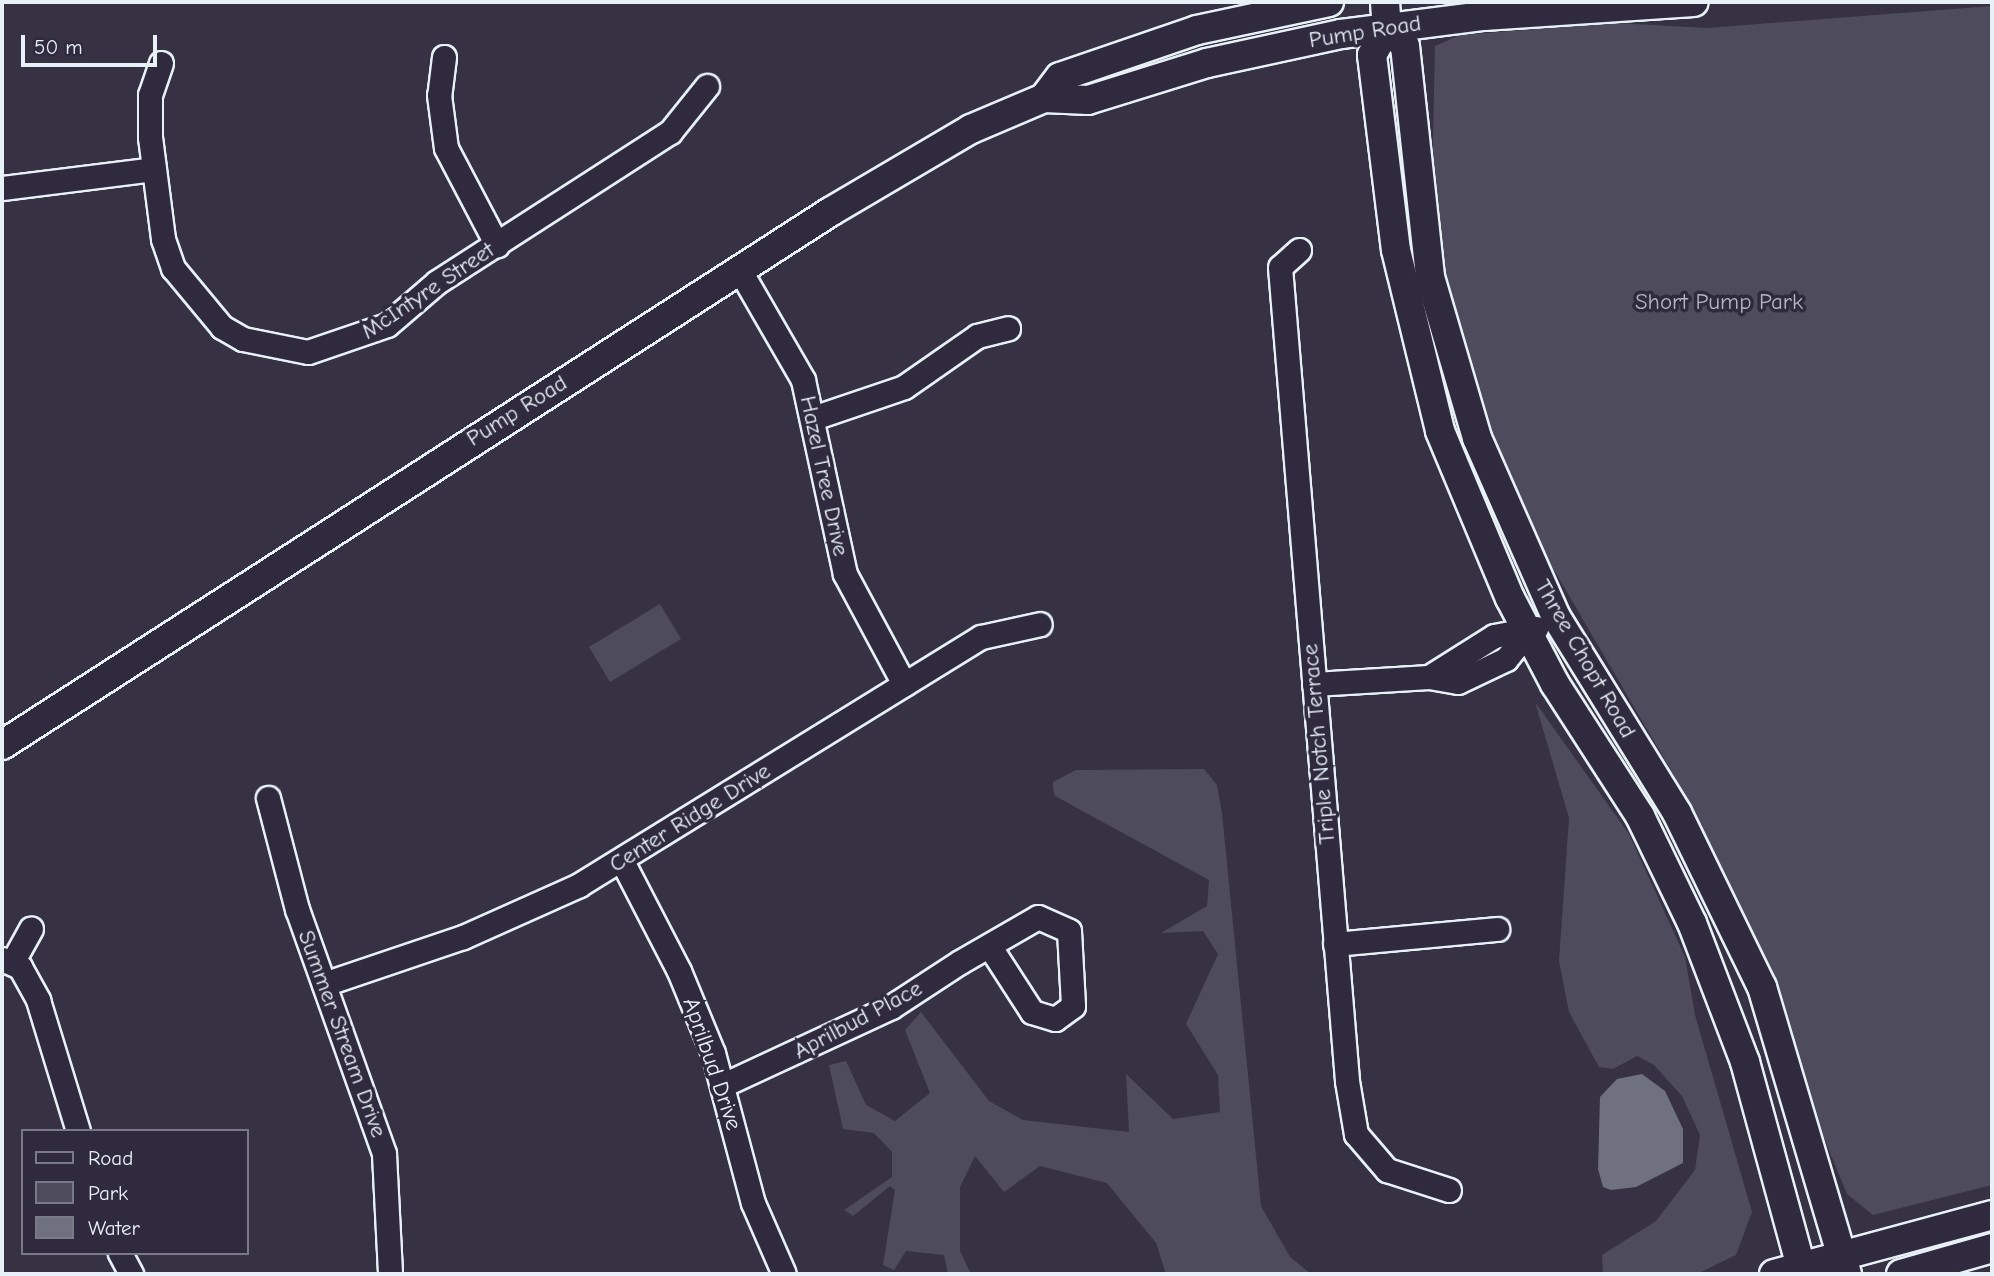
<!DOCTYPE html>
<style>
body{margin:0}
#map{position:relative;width:1994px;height:1276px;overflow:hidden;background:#363244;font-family:"Comic Neue",sans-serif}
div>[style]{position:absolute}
.green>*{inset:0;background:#4d4b5c}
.water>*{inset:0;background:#70717f}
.roads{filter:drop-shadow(2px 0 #e8f1f8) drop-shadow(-2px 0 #e8f1f8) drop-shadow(0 2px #e8f1f8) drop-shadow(0 -2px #e8f1f8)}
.minor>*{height:23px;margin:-11.5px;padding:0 11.5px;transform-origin:11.5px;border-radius:11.5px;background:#2f2a3d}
.major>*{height:28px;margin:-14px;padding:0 14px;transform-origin:14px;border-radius:14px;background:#2f2a3d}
span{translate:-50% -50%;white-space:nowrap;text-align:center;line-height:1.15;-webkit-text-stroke:7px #2f2a3d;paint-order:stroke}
.street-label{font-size:23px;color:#e8f1f8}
.park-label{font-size:23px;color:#b2b7c1}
.frame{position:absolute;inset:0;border:4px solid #e8f1f8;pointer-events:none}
.legend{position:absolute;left:21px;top:1129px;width:228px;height:126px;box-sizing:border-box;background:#2f2a3d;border:2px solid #797a88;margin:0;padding:9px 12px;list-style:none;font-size:21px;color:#e8f1f8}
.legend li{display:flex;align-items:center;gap:14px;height:35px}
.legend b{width:35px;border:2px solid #797a88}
.scale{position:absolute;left:21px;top:35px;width:136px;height:32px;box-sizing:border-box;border:4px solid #e8f1f8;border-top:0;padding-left:9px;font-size:21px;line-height:24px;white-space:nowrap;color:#e8f1f8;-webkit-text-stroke:5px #2f2a3d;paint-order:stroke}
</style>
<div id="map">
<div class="green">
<div style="clip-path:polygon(1992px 6px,1992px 1185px,1873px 1215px,1847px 1194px,1762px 987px,1677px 813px,1676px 779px,1477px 438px,1430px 277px,1435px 46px,1460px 35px,1615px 23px,1707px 28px)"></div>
<div style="clip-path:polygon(660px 604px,681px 639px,610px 682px,589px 647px)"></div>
<div style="clip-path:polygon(1535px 702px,1629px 834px,1685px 957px,1695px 1015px,1752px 1212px,1736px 1255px,1697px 1274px,1603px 1274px,1602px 1255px,1656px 1221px,1695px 1170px,1700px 1135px,1682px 1096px,1654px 1065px,1637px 1056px,1613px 1069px,1599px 1067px,1569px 1012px,1559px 961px,1569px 818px)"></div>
<div style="clip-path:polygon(1204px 769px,1217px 785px,1222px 813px,1261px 1206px,1290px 1257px,1311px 1274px,1166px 1274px,1156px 1243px,1107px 1183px,1040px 1166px,1004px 1192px,975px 1156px,960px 1187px,960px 1251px,971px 1274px,948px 1274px,944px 1255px,906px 1251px,894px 1270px,883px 1265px,895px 1190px,890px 1186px,853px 1216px,844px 1210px,892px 1177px,892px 1152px,874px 1133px,843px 1129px,829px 1065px,846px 1061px,866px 1105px,895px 1121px,930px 1093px,905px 1030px,921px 1012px,989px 1101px,1023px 1120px,1129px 1132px,1126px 1074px,1173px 1119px,1220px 1112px,1218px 1075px,1186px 1024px,1218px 954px,1203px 931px,1161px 933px,1207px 906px,1209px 880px,1055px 796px,1053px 789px,1053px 782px,1076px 770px)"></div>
</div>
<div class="water">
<div style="clip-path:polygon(1642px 1074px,1665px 1091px,1683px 1129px,1683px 1163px,1636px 1187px,1611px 1190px,1603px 1187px,1598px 1169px,1600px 1097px,1617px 1079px)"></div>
</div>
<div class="roads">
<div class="minor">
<div style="left:444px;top:57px;width:38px;rotate:97deg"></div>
<div style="left:439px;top:95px;width:53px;rotate:82.5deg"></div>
<div style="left:446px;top:148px;width:110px;rotate:62.3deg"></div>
<div style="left:161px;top:63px;width:34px;rotate:109deg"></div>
<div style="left:150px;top:95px;width:42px;rotate:90deg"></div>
<div style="left:150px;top:137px;width:103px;rotate:82.7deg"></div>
<div style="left:163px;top:239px;width:31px;rotate:71deg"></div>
<div style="left:173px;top:268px;width:77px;rotate:50.3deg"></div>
<div style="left:222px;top:327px;width:24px;rotate:30deg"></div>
<div style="left:243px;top:339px;width:66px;rotate:11.3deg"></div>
<div style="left:308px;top:352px;width:83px;rotate:-18.9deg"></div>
<div style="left:387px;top:325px;width:66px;rotate:-40.7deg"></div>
<div style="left:437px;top:282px;width:277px;rotate:-32.8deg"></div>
<div style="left:670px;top:132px;width:59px;rotate:-51.2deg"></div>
<div style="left:2px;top:188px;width:153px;rotate:-7.1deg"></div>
<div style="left:1299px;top:250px;width:25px;rotate:138deg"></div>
<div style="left:1280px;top:267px;width:817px;rotate:85.29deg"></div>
<div style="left:1347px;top:1081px;width:54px;rotate:80.4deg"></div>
<div style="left:1356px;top:1134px;width:48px;rotate:49.3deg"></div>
<div style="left:1387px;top:1170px;width:65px;rotate:17.9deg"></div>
<div style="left:739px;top:269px;width:128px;rotate:60deg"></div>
<div style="left:803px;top:380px;width:198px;rotate:77.8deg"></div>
<div style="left:845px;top:574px;width:125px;rotate:61.8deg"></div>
<div style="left:816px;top:417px;width:93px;rotate:-18.8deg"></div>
<div style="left:904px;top:387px;width:89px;rotate:-34.9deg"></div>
<div style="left:977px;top:336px;width:32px;rotate:-14deg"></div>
<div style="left:1429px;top:677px;width:77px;rotate:-32.2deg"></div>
<div style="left:1494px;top:636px;width:43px;rotate:-10.8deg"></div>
<div style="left:1314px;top:684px;width:115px;rotate:-3.5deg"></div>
<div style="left:1429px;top:677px;width:29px;rotate:10deg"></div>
<div style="left:1458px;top:682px;width:53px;rotate:-25.6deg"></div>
<div style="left:1506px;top:659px;width:35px;rotate:-51deg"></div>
<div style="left:268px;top:798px;width:115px;rotate:75.4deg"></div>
<div style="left:297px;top:909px;width:260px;rotate:70.4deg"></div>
<div style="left:384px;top:1154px;width:120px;rotate:87.1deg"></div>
<div style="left:622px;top:861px;width:124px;rotate:62.6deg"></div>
<div style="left:679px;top:971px;width:89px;rotate:67.5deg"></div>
<div style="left:713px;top:1053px;width:155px;rotate:75.1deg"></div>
<div style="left:753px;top:1203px;width:77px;rotate:66.4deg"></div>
<div style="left:1335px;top:944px;width:163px;rotate:-5.3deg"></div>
<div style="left:2px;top:959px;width:20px;rotate:24deg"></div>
<div style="left:20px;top:967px;width:38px;rotate:61deg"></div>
<div style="left:38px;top:1000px;width:137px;rotate:73deg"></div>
<div style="left:13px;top:961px;width:37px;rotate:-61deg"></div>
<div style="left:324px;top:984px;width:147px;rotate:-18.7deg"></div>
<div style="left:463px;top:937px;width:127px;rotate:-24.1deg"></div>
<div style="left:579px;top:885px;width:472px;rotate:-31.7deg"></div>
<div style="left:981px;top:637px;width:60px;rotate:-12.4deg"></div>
<div style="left:723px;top:1085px;width:185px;rotate:-24.9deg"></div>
<div style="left:891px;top:1007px;width:82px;rotate:-33.1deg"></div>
<div style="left:960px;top:962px;width:90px;rotate:-30deg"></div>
<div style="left:1038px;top:917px;width:34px;rotate:24deg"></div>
<div style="left:1069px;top:931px;width:75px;rotate:86.9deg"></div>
<div style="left:1073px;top:1006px;width:22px;rotate:144deg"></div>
<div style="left:1055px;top:1019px;width:24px;rotate:-163deg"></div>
<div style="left:1032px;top:1012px;width:77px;rotate:-122.9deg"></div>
<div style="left:120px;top:1253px;width:24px;rotate:62deg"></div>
</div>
<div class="major">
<div style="left:1385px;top:2px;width:26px;rotate:86deg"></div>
<div style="left:1387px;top:28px;width:31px;rotate:119deg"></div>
<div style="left:1372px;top:55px;width:196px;rotate:83deg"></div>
<div style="left:1396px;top:250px;width:186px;rotate:76.3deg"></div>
<div style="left:1440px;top:431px;width:181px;rotate:67.3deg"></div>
<div style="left:1510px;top:598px;width:97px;rotate:62.4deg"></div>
<div style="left:1555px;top:684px;width:157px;rotate:57.2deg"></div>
<div style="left:1640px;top:816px;width:119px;rotate:64.1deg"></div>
<div style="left:1692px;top:923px;width:149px;rotate:69.1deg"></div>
<div style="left:1745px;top:1062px;width:220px;rotate:74.7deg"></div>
<div style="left:1387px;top:28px;width:25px;rotate:45deg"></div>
<div style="left:1405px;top:46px;width:232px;rotate:83.8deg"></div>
<div style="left:1430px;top:277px;width:168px;rotate:73.7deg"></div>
<div style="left:1477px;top:438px;width:196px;rotate:66.2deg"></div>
<div style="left:1556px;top:617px;width:230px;rotate:58.3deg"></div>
<div style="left:1677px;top:813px;width:194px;rotate:64deg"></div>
<div style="left:1762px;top:987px;width:299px;rotate:73.5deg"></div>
<div style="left:1044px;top:98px;width:44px;rotate:2.6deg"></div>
<div style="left:1088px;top:100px;width:125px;rotate:-17.3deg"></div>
<div style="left:1207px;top:63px;width:137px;rotate:-12.2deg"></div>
<div style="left:1341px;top:34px;width:144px;rotate:-7.2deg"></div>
<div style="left:1484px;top:16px;width:210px;rotate:-3.8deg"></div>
<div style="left:2px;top:745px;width:985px;rotate:-32.77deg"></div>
<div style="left:830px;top:212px;width:164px;rotate:-30.5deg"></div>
<div style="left:971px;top:129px;width:79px;rotate:-23deg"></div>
<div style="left:1044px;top:98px;width:26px;rotate:-53deg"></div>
<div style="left:1060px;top:77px;width:145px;rotate:-18.9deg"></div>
<div style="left:1197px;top:30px;width:135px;rotate:-12deg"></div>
<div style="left:1774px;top:1274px;width:226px;rotate:-15.1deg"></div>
<div style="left:1901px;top:1274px;width:95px;rotate:-15.9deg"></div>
</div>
</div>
<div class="street-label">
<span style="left:1365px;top:32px;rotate:-9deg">Pump Road</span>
<span style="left:428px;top:291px;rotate:-34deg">McIntyre Street</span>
<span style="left:517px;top:411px;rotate:-32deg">Pump Road</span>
<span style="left:824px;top:476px;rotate:78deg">Hazel Tree Drive</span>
<span style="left:1585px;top:659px;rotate:60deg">Three Chopt Road</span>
<span style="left:1319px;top:744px;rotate:-95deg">Triple Notch Terrace</span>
<span style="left:690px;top:818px;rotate:-32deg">Center Ridge Drive</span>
<span style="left:858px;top:1020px;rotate:-28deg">Aprilbud Place</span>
<span style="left:342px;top:1034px;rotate:70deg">Summer Stream Drive</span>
<span style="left:712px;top:1064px;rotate:71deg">Aprilbud Drive</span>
</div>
<div class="park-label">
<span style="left:1719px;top:302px">Short Pump Park</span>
</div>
<div class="frame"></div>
<ul class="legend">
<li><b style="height:9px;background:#2f2a3d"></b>Road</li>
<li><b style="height:19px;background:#4d4b5c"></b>Park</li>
<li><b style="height:19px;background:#70717f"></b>Water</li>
</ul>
<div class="scale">50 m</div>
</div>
